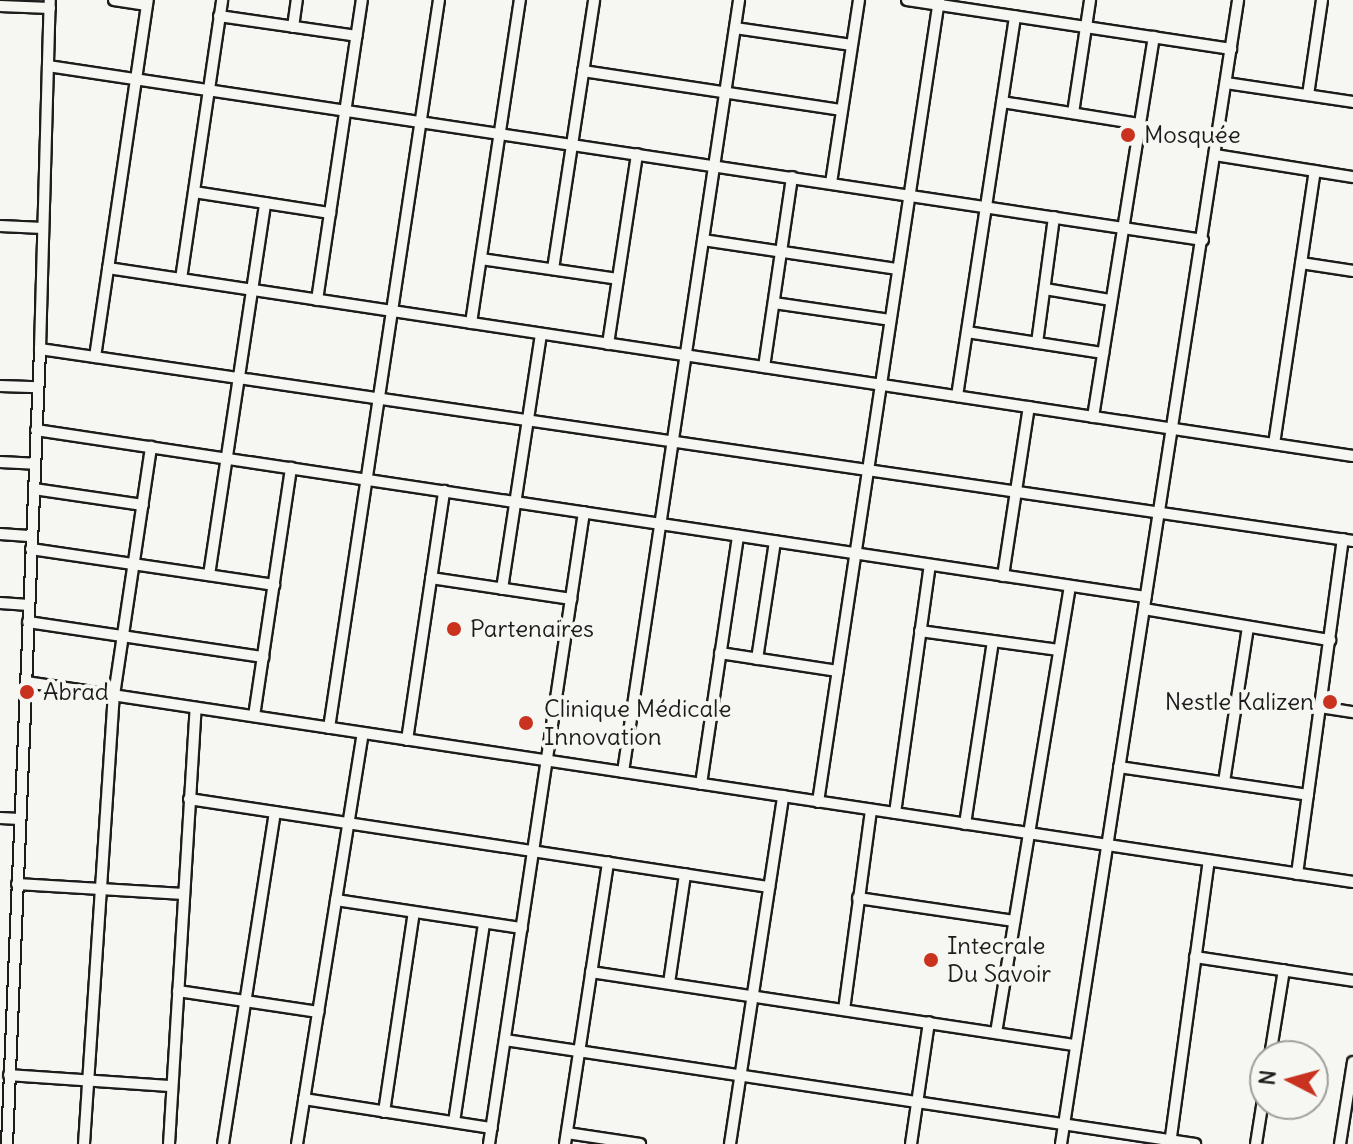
<!DOCTYPE html>
<meta charset="utf-8">
<style>
body{margin:0}
#map{position:relative;width:1353px;height:1144px;overflow:hidden;background:#f6f6f2;font-family:Delius,sans-serif}
div>[style]{position:absolute}
.roads{filter:drop-shadow(2px 0 #1c1c1c) drop-shadow(-2px 0 #1c1c1c) drop-shadow(0 2px #1c1c1c) drop-shadow(0 -2px #1c1c1c)}
.minor>*{height:10px;margin:-5px;padding:0 5px;transform-origin:5px;border-radius:5px;background:#f6f6f2}
.dots>*{width:22px;height:22px;translate:-50% -50%;box-sizing:border-box;border:4px solid #f6f6f2;border-radius:50%}
span{translate:-50% -50%;white-space:nowrap;text-align:center;line-height:1.15;-webkit-text-stroke:8px #f6f6f2;paint-order:stroke}
.poi-label{font-size:24px;color:#1c1c1c}
.left{translate:0 -50%;text-align:left}
.right{translate:-100% -50%;text-align:right}
.north{position:absolute;left:1249px;top:1040px;width:80px;height:80px;box-sizing:border-box;background:#f6f6f2;border:2px solid #9f9f9c;border-radius:50%;rotate:276deg;font-size:22px;font-weight:700;line-height:32px;text-align:center;color:#1c1c1c}
.north::after{content:'';display:block;margin:auto;width:28px;height:36px;background:#c8321e;clip-path:polygon(50% 0,100% 100%,50% 72%,0 100%)}
</style>
<div id="map">
<div class="roads">
<div class="minor">
<div style="left:114px;top:0;width:33px;rotate:9deg"></div>
<div style="left:907px;top:0;width:328px;rotate:8.6deg"></div>
<div style="left:0;top:6px;width:50px;rotate:2.3deg"></div>
<div style="left:219px;top:16px;width:139px;rotate:8.2deg"></div>
<div style="left:293px;top:27px;width:27px;rotate:-82deg"></div>
<div style="left:735px;top:28px;width:118px;rotate:8.3deg"></div>
<div style="left:48px;top:66px;width:1168px;rotate:8.57deg"></div>
<div style="left:583px;top:71px;width:262px;rotate:8.6deg"></div>
<div style="left:1226px;top:83px;width:128px;rotate:8.5deg"></div>
<div style="left:1308px;top:95px;width:96px;rotate:-81.6deg"></div>
<div style="left:1002px;top:102px;width:140px;rotate:9.1deg"></div>
<div style="left:1073px;top:113px;width:114px;rotate:-81.4deg"></div>
<div style="left:1215px;top:155px;width:140px;rotate:9.1deg"></div>
<div style="left:831px;top:183px;width:185px;rotate:-81.3deg"></div>
<div style="left:194px;top:192px;width:138px;rotate:8.8deg"></div>
<div style="left:0;top:226px;width:43px;rotate:2.7deg"></div>
<div style="left:703px;top:240px;width:197px;rotate:8.5deg"></div>
<div style="left:481px;top:259px;width:138px;rotate:8.3deg"></div>
<div style="left:1301px;top:263px;width:53px;rotate:8.7deg"></div>
<div style="left:108px;top:268px;width:1259px;rotate:8.59deg"></div>
<div style="left:553px;top:269px;width:272px;rotate:-81.3deg"></div>
<div style="left:181px;top:279px;width:282px;rotate:-81.6deg"></div>
<div style="left:1045px;top:289px;width:67px;rotate:9.5deg"></div>
<div style="left:317px;top:300px;width:303px;rotate:-81.5deg"></div>
<div style="left:774px;top:303px;width:117px;rotate:8.3deg"></div>
<div style="left:471px;top:323px;width:327px;rotate:-81.4deg"></div>
<div style="left:967px;top:332px;width:138px;rotate:8.8deg"></div>
<div style="left:1037px;top:343px;width:127px;rotate:-82.3deg"></div>
<div style="left:608px;top:344px;width:192px;rotate:-81.3deg"></div>
<div style="left:40px;top:349px;width:1327px;rotate:8.32deg"></div>
<div style="left:95px;top:357px;width:361px;rotate:-81.6deg"></div>
<div style="left:764px;top:367px;width:192px;rotate:-81.6deg"></div>
<div style="left:0;top:386px;width:38px;rotate:2deg"></div>
<div style="left:957px;top:396px;width:384px;rotate:-81.3deg"></div>
<div style="left:1093px;top:417px;width:385px;rotate:-80.9deg"></div>
<div style="left:36px;top:430px;width:1122px;rotate:8.56deg"></div>
<div style="left:1274px;top:444px;width:276px;rotate:-81.5deg"></div>
<div style="left:0;top:462px;width:35px;rotate:3deg"></div>
<div style="left:34px;top:489px;width:110px;rotate:8.4deg"></div>
<div style="left:0;top:534px;width:32px;rotate:4deg"></div>
<div style="left:31px;top:549px;width:246px;rotate:8.4deg"></div>
<div style="left:209px;top:575px;width:376px;rotate:-81.4deg"></div>
<div style="left:1003px;top:576px;width:171px;rotate:-81.3deg"></div>
<div style="left:431px;top:578px;width:142px;rotate:8.5deg"></div>
<div style="left:502px;top:589px;width:258px;rotate:-81.3deg"></div>
<div style="left:0;top:603px;width:29px;rotate:4deg"></div>
<div style="left:1144px;top:609px;width:189px;rotate:9.5deg"></div>
<div style="left:28px;top:622px;width:238px;rotate:8.5deg"></div>
<div style="left:920px;top:631px;width:140px;rotate:7.8deg"></div>
<div style="left:720px;top:653px;width:119px;rotate:8.7deg"></div>
<div style="left:757px;top:659px;width:119px;rotate:-81.3deg"></div>
<div style="left:26px;top:682px;width:1342px;rotate:8.57deg"></div>
<div style="left:1320px;top:707px;width:33px;rotate:9deg"></div>
<div style="left:254px;top:716px;width:251px;rotate:-81.5deg"></div>
<div style="left:329px;top:728px;width:736px;rotate:-81.41deg"></div>
<div style="left:407px;top:740px;width:252px;rotate:-81.5deg"></div>
<div style="left:1119px;top:767px;width:191px;rotate:8.4deg"></div>
<div style="left:623px;top:772px;width:781px;rotate:-81.45deg"></div>
<div style="left:1224px;top:782px;width:157px;rotate:-81.2deg"></div>
<div style="left:701px;top:784px;width:251px;rotate:-81.5deg"></div>
<div style="left:189px;top:799px;width:587px;rotate:8.63deg"></div>
<div style="left:818px;top:802px;width:811px;rotate:-81.42deg"></div>
<div style="left:895px;top:813px;width:250px;rotate:-82deg"></div>
<div style="left:0;top:818px;width:20px;rotate:3deg"></div>
<div style="left:965px;top:824px;width:185px;rotate:-81.3deg"></div>
<div style="left:1297px;top:874px;width:338px;rotate:-82.2deg"></div>
<div style="left:17px;top:884px;width:167px;rotate:3.4deg"></div>
<div style="left:858px;top:898px;width:158px;rotate:8.4deg"></div>
<div style="left:336px;top:900px;width:188px;rotate:8.6deg"></div>
<div style="left:1195px;top:957px;width:160px;rotate:8.6deg"></div>
<div style="left:591px;top:972px;width:490px;rotate:8.6deg"></div>
<div style="left:669px;top:983px;width:110px;rotate:-81.6deg"></div>
<div style="left:178px;top:991px;width:142px;rotate:8.5deg"></div>
<div style="left:844px;top:1010px;width:202px;rotate:-82.3deg"></div>
<div style="left:996px;top:1033px;width:453px;rotate:-80.6deg"></div>
<div style="left:505px;top:1040px;width:698px;rotate:8.57deg"></div>
<div style="left:1270px;top:1056px;width:87px;rotate:-80.8deg"></div>
<div style="left:9px;top:1075px;width:163px;rotate:3.9deg"></div>
<div style="left:304px;top:1099px;width:190px;rotate:8.8deg"></div>
<div style="left:384px;top:1112px;width:202px;rotate:-81.5deg"></div>
<div style="left:454px;top:1122px;width:201px;rotate:-81.4deg"></div>
<div style="left:567px;top:1133px;width:74px;rotate:8.6deg"></div>
<div style="left:7px;top:1144px;width:796px;rotate:-87.62deg"></div>
<div style="left:40px;top:349px;width:349px;rotate:-88.4deg"></div>
<div style="left:84px;top:1144px;width:450px;rotate:-86.2deg"></div>
<div style="left:114px;top:695px;width:251px;rotate:-81.5deg"></div>
<div style="left:169px;top:1144px;width:437px;rotate:-86.5deg"></div>
<div style="left:223px;top:1144px;width:336px;rotate:-81.1deg"></div>
<div style="left:297px;top:1144px;width:416px;rotate:-80.9deg"></div>
<div style="left:489px;top:1144px;width:639px;rotate:-81.45deg"></div>
<div style="left:565px;top:1144px;width:285px;rotate:-81.3deg"></div>
<div style="left:730px;top:1144px;width:352px;rotate:-81.3deg"></div>
<div style="left:911px;top:1144px;width:123px;rotate:-81.6deg"></div>
<div style="left:1061px;top:1144px;width:1158px;rotate:-81.2deg"></div>
<div style="left:1170px;top:1144px;width:286px;rotate:-82.2deg"></div>
<div style="left:1256px;top:1144px;width:58px;rotate:-81deg"></div>
<div style="left:1340px;top:1144px;width:83px;rotate:-81deg"></div>
</div>
</div>
<div class="dots">
<div style="left:1128px;top:135px;background:#c8321e"></div>
<div style="left:454px;top:629px;background:#c8321e"></div>
<div style="left:27px;top:692px;background:#c8321e"></div>
<div style="left:1330px;top:702px;background:#c8321e"></div>
<div style="left:526px;top:723px;background:#c8321e"></div>
<div style="left:931px;top:960px;background:#c8321e"></div>
</div>
<div class="poi-label">
<span class="left" style="left:1144px;top:135px">Mosquée</span>
<span class="left" style="left:470px;top:629px">Partenaires</span>
<span class="left" style="left:43px;top:692px">Abrad</span>
<span class="right" style="left:1314px;top:702px">Nestle Kalizen</span>
<span class="left" style="left:544px;top:723px">Clinique Médicale<br>Innovation</span>
<span class="left" style="left:947px;top:960px">Intecrale<br>Du Savoir</span>
</div>
<div class="north">N</div>
</div>
